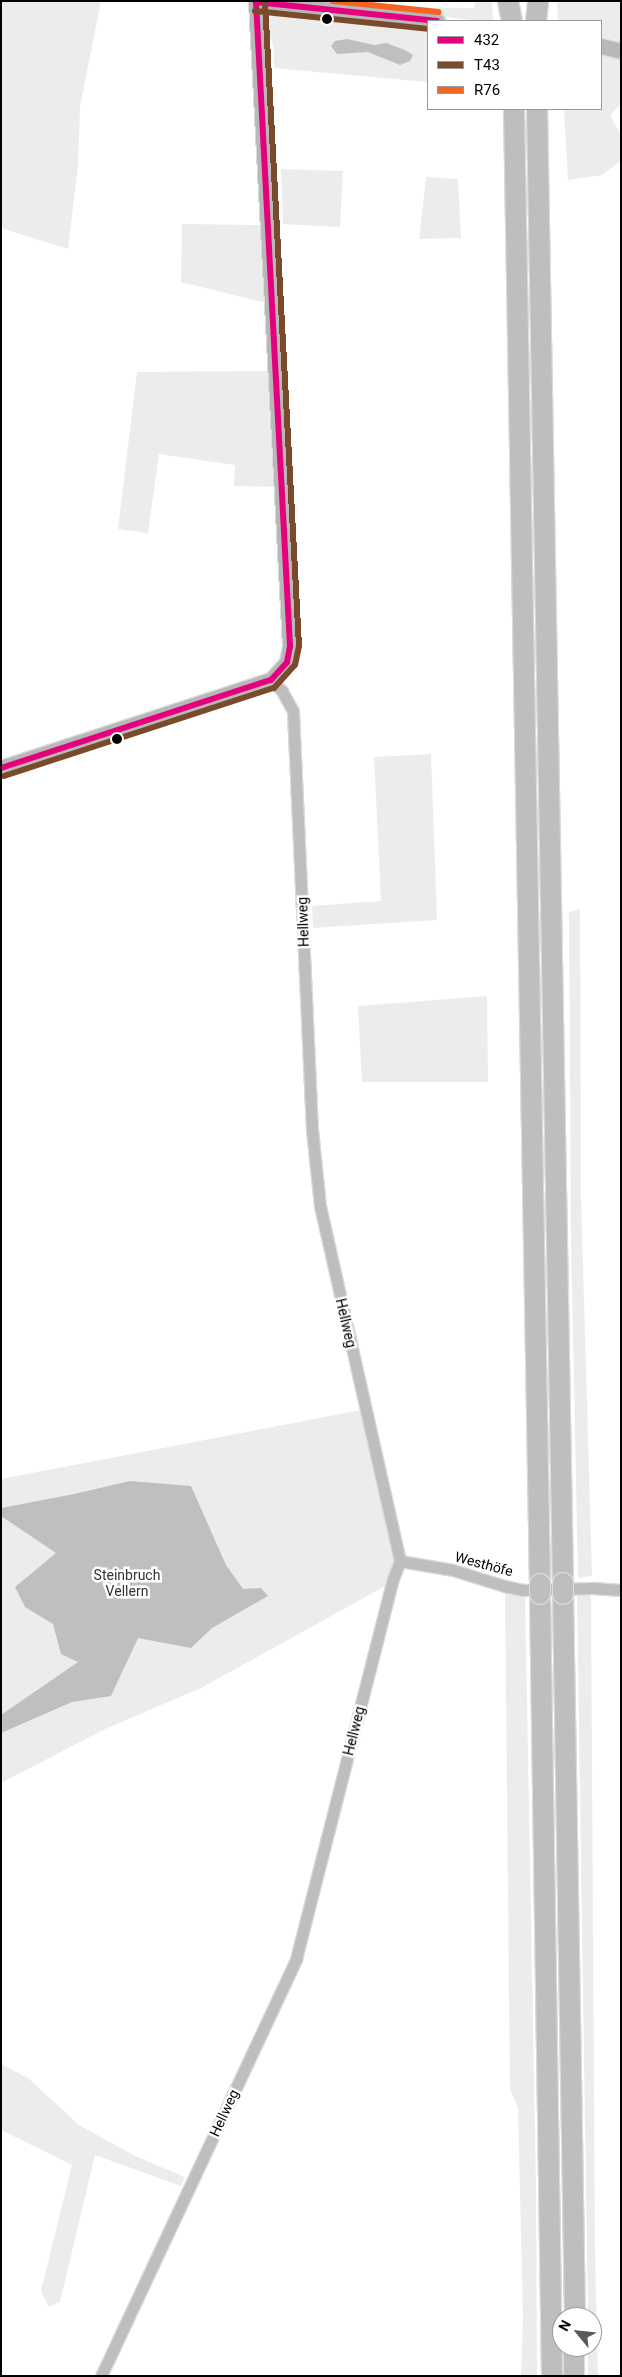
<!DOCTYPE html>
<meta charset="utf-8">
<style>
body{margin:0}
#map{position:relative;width:622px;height:2377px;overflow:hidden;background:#fff;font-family:Roboto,sans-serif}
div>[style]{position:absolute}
.green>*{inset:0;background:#ececec}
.water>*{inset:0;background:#bfbfbf}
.roads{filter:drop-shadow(1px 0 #dbdbdb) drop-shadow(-1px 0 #dbdbdb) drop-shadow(0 1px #dbdbdb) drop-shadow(0 -1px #dbdbdb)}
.street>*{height:11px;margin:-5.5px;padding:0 5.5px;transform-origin:5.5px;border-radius:5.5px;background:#bebebe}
.secondary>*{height:15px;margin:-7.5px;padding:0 7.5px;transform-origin:7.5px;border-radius:7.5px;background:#b8b8b8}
.highway>*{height:20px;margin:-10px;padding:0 10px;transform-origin:10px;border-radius:10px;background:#bebebe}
.bridges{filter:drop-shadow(1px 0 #dbdbdb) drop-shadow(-1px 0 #dbdbdb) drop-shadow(0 1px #dbdbdb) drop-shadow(0 -1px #dbdbdb)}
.highway-bridge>*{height:20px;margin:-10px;padding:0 10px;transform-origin:10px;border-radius:10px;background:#bebebe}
.bus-1>*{height:6px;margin:-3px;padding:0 3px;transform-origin:3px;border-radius:3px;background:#e5007d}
.bus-2>*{height:6px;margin:-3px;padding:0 3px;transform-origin:3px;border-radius:3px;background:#7a4b2a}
.bus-3>*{height:6px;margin:-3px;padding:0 3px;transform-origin:3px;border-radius:3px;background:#f26522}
.dots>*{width:14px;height:14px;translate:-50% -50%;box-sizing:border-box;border:2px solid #fff;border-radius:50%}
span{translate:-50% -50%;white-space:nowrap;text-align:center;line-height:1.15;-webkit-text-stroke:5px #fff;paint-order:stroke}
.street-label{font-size:14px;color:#000}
.park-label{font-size:14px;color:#333}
.frame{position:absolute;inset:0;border:2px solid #000;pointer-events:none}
.legend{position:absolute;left:427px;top:20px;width:175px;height:90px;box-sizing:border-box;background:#fff;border:1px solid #999;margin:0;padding:6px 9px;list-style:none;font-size:15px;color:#000}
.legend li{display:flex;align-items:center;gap:10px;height:25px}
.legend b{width:25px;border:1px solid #999}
.north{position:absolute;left:552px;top:2307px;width:50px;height:50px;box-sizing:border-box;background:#fff;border:1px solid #999;border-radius:50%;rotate:298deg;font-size:14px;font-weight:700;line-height:20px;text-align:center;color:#000}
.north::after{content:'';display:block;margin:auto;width:18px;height:22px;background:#595959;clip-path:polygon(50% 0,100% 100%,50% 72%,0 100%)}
</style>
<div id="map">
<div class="green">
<div style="clip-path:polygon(1px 1px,101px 1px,80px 107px,78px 165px,68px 249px,1px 228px)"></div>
<div style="clip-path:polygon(475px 1px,492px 1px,493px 21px,477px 21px,376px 7px,474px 8px)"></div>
<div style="clip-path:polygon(557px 1px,621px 1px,621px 103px,610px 116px,621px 134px,621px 161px,602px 175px,568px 180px,564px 109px,601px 109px,601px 21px,558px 21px)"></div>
<div style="clip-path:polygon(280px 13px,306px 13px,428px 30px,428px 82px,274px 68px,274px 49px,266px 24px,272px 16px)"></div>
<div style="clip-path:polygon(281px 169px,343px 171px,340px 227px,283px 224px)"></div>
<div style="clip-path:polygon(426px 177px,458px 179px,461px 238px,419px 239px)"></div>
<div style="clip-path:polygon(182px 224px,263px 225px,266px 303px,181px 282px)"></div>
<div style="clip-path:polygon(269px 371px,277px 487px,234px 486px,235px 465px,159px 454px,148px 533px,118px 529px,137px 372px)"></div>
<div style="clip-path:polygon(431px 754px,437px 920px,313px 928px,312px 906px,381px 901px,374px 757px)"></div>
<div style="clip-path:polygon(580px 909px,581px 1197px,592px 1576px,578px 1578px,571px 1239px,569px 912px)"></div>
<div style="clip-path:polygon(487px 996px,488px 1082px,362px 1082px,358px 1006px)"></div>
<div style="clip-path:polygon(361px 1410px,400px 1561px,387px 1585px,201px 1688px,103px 1730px,1px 1783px,1px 1479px)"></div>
<div style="clip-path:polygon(505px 1594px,525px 1595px,536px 2184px,537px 2376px,521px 2376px,523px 2316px,518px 2108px,510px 2089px)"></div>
<div style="clip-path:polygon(577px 1595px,591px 1595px,595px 2258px,598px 2376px,588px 2376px,588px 2347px,592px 2347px,592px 2317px,588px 2317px)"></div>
<div style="clip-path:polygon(1px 2064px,28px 2078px,79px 2125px,135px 2156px,185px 2177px,181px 2186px,95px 2155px,60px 2302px,49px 2307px,41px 2291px,72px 2165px,1px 2130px)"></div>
</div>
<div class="water">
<div style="clip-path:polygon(347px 39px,374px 45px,386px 43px,405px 50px,413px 55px,410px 61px,400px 65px,368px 52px,337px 54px,331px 46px,335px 41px)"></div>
<div style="clip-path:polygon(130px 1481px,191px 1486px,226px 1565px,243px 1589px,261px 1588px,268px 1596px,212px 1628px,191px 1648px,138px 1638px,111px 1696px,72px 1702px,1px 1733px,1px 1715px,78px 1662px,61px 1654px,53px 1624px,25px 1607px,15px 1587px,56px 1553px,1px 1516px,1px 1508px,74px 1494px)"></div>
</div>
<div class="roads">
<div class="street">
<div style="left:400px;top:1561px;width:54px;rotate:9.6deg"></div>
<div style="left:453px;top:1570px;width:53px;rotate:17.4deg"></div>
<div style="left:504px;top:1586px;width:19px;rotate:12deg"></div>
<div style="left:523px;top:1590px;width:70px;rotate:-1.6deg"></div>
<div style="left:593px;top:1588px;width:28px;rotate:4deg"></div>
<div style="left:101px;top:2376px;width:460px;rotate:-64.9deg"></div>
<div style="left:296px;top:1959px;width:392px;rotate:-75.7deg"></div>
<div style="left:393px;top:1579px;width:19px;rotate:-69deg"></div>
<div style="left:400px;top:1561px;width:364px;rotate:-102.7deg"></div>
<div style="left:320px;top:1206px;width:76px;rotate:-96deg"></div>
<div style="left:312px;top:1130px;width:419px;rotate:-92.6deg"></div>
<div style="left:293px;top:711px;width:23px;rotate:-119deg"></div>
<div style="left:282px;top:691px;width:16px;rotate:-135deg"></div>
</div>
<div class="secondary">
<div style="left:256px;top:2px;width:182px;rotate:6deg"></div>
<div style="left:601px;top:46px;width:21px;rotate:14deg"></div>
<div style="left:1px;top:768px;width:284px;rotate:-18.1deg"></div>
<div style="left:271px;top:680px;width:24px;rotate:-48deg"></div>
<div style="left:287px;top:662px;width:16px;rotate:-79deg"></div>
<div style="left:290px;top:646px;width:646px;rotate:-93.02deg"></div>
</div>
<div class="highway">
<div style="left:508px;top:1px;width:20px;rotate:79deg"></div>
<div style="left:536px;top:21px;width:20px;rotate:-84deg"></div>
<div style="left:514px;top:109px;width:1475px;rotate:88.99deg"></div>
<div style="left:537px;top:109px;width:1474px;rotate:88.99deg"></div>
<div style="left:540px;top:1594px;width:782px;rotate:89.12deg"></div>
<div style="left:563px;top:1594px;width:723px;rotate:89.05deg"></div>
<div style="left:574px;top:2376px;width:29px;rotate:-90deg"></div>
</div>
</div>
<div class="bridges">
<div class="highway-bridge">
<div style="left:563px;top:1583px;width:11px;rotate:90deg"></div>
<div style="left:540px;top:1584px;width:10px;rotate:90deg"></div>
</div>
</div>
<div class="bus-1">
<div style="left:256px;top:2px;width:182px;rotate:6deg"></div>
<div style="left:1px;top:768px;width:284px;rotate:-18.1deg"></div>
<div style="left:271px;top:680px;width:24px;rotate:-48deg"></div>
<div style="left:287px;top:662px;width:16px;rotate:-79deg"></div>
<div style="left:290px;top:646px;width:645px;rotate:-93.02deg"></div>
</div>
<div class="bus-2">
<div style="left:255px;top:11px;width:174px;rotate:5.9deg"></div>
<div style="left:4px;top:776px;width:284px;rotate:-18.1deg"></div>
<div style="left:274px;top:688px;width:31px;rotate:-48deg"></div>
<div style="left:295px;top:665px;width:19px;rotate:-78deg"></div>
<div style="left:299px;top:646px;width:645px;rotate:-93.02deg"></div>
</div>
<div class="bus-3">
<div style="left:333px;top:1px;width:106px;rotate:6deg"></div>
</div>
<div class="dots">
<div style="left:327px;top:19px;background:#000"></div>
<div style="left:117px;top:739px;background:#000"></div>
</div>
<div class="street-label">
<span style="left:303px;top:922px;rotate:-92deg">Hellweg</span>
<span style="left:346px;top:1323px;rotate:77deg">Hellweg</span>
<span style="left:484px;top:1564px;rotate:15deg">Westhöfe</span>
<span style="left:354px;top:1731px;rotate:-76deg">Hellweg</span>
<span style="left:224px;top:2113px;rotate:-65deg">Hellweg</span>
</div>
<div class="park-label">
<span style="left:127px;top:1583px">Steinbruch<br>Vellern</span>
</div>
<div class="frame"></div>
<ul class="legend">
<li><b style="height:6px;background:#e5007d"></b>432</li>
<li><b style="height:6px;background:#7a4b2a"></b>T43</li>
<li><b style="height:6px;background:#f26522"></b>R76</li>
</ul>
<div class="north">N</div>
</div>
